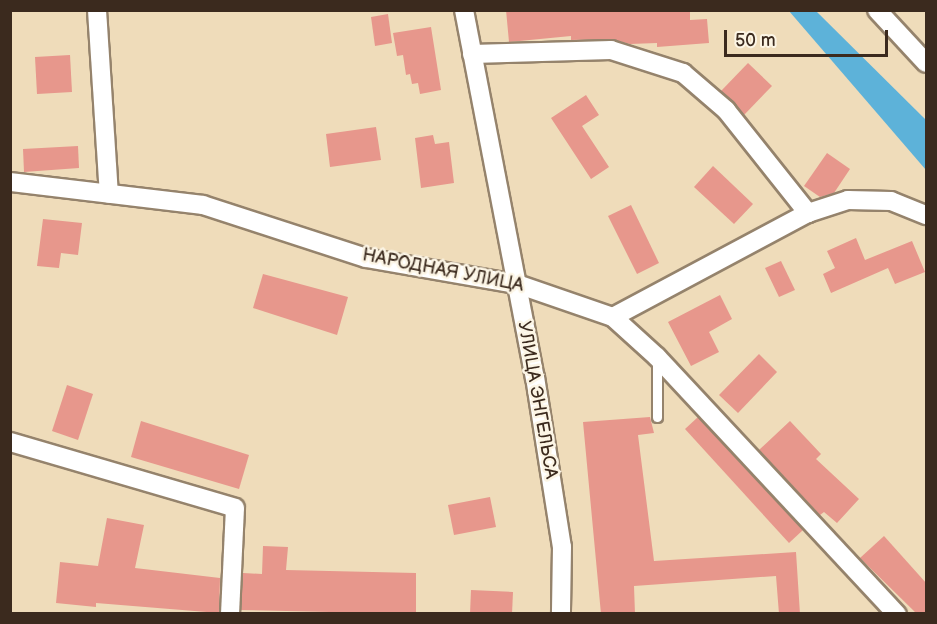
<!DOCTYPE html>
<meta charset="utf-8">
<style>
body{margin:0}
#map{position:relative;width:937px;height:624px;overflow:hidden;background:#efdcba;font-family:"Balsamiq Sans",sans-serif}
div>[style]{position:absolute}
.water>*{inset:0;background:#5db2d9}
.building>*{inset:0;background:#e7978c}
.roads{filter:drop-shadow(2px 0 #95836c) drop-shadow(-2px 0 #95836c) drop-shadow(0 2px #95836c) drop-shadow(0 -2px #95836c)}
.lane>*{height:9px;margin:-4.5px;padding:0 4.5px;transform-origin:4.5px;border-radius:4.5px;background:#fff}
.street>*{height:18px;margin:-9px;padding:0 9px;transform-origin:9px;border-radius:9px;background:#fff}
span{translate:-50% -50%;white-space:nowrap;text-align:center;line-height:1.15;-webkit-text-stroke:5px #fcf5e5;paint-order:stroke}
.street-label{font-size:18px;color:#3b2a1e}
.frame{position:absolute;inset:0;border:12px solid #3b2a1e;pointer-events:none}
.scale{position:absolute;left:724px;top:30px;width:164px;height:27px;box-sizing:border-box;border:3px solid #3b2a1e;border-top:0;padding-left:8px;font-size:18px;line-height:21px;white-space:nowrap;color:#3b2a1e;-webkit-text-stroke:4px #fcf5e5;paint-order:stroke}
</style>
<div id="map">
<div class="water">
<div style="clip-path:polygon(789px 11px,816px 11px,926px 120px,926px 170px)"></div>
</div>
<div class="building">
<div style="clip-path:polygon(506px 10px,690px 10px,690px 20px,707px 19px,709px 43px,657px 47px,657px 43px,630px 44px,611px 39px,571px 40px,571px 36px,509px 42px)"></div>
<div style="clip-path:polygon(388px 14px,392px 43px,375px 46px,371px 17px)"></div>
<div style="clip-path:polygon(431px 27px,441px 90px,420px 94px,418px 83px,412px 84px,410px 74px,406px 75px,403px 55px,397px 56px,393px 33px)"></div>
<div style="clip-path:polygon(70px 55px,72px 92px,37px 94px,35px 57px)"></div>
<div style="clip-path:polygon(748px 63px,772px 86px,744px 115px,721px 91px)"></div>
<div style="clip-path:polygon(586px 95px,599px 115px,582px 126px,609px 167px,591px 179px,551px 118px)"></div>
<div style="clip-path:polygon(376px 127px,381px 160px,330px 167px,326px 134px)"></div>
<div style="clip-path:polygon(433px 135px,435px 144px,449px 142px,454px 183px,421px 188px,415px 138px)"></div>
<div style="clip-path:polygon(78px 146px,79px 168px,24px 172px,23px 149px)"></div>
<div style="clip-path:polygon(827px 153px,850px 169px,834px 193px,820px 197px,804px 186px)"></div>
<div style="clip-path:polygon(713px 166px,753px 204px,734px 224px,694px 187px)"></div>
<div style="clip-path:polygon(631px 205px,659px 263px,637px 274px,608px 216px)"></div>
<div style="clip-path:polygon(43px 219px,82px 223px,78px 255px,61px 253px,59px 268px,37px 266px)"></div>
<div style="clip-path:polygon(856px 238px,865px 260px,912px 241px,925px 272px,895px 284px,888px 268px,831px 293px,823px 274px,835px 268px,827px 251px)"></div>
<div style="clip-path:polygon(781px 261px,795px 290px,779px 297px,765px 268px)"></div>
<div style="clip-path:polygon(263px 274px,348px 297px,337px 335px,253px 308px)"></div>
<div style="clip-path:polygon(720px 295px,732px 319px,709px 332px,719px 352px,691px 366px,668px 322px)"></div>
<div style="clip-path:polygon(759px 354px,777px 372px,738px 413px,719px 395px)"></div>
<div style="clip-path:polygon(67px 385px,93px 394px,78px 440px,52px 431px)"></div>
<div style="clip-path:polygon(650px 417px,654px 433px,638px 435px,654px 561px,796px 552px,800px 614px,779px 614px,776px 576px,634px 586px,635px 614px,601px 614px,583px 422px)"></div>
<div style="clip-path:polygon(698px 417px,803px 530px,789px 543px,685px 429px)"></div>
<div style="clip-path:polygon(141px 421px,249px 455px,239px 489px,131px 457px)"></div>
<div style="clip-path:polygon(790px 421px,821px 454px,816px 459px,859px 499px,837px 523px,824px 512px,820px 515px,759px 450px)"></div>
<div style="clip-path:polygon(490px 497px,496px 527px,454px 535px,448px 505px)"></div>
<div style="clip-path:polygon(107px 518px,144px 525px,135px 568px,220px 578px,219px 613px,96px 603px,96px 607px,56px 603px,60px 562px,98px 566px)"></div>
<div style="clip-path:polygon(884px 536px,927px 584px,927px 614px,917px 614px,860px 558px)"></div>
<div style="clip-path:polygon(263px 546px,288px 547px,286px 570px,416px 573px,416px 614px,241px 610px,243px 573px,262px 574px)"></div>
<div style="clip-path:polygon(471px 590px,513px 592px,512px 614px,470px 614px)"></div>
</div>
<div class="roads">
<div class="lane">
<div style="left:657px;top:417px;width:57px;rotate:-90deg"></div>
</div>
<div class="street">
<div style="left:97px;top:10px;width:184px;rotate:86.3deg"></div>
<div style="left:464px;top:10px;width:374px;rotate:79.1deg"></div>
<div style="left:535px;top:377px;width:172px;rotate:81deg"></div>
<div style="left:562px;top:547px;width:67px;rotate:90.9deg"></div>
<div style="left:877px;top:10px;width:72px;rotate:47.2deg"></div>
<div style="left:472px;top:54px;width:139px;rotate:-1.6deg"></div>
<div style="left:611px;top:50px;width:76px;rotate:17.7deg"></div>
<div style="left:683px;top:73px;width:57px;rotate:40.7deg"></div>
<div style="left:726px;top:110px;width:132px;rotate:51.5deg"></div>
<div style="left:808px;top:213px;width:42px;rotate:-18deg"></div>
<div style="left:848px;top:200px;width:43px;rotate:1.3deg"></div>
<div style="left:891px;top:201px;width:38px;rotate:22deg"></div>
<div style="left:10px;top:182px;width:194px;rotate:6.8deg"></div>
<div style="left:203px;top:205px;width:171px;rotate:18deg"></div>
<div style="left:366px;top:258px;width:153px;rotate:9.8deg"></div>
<div style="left:517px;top:284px;width:102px;rotate:19deg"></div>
<div style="left:613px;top:317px;width:59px;rotate:42.3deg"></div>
<div style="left:657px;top:357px;width:352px;rotate:47deg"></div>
<div style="left:613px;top:317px;width:221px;rotate:-28.1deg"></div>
<div style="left:10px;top:442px;width:234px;rotate:16.3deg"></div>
<div style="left:235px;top:508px;width:106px;rotate:92.7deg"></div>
</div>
</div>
<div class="street-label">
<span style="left:443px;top:271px;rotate:11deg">НАРОДНАЯ УЛИЦА</span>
<span style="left:537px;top:400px;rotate:80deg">УЛИЦА ЭНГЕЛЬСА</span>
</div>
<div class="frame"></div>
<div class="scale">50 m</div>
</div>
